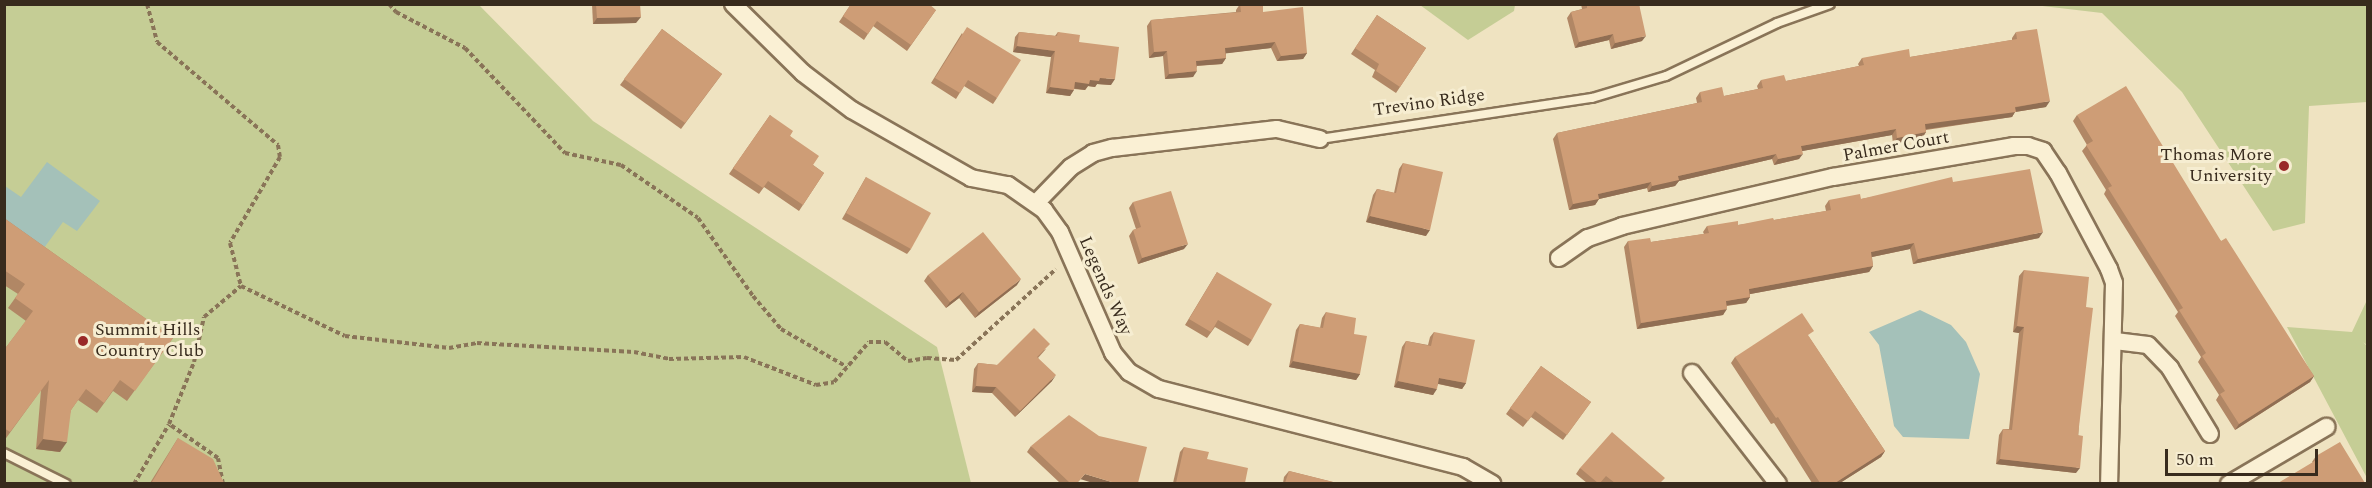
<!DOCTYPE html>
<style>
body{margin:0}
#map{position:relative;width:2372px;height:488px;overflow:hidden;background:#efe3c1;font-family:Spectral,serif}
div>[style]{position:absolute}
.green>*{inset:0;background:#c5cd95}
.water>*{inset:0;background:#a4c1b9}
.path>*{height:4px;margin-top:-2px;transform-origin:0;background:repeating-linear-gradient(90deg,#897458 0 4.5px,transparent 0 7.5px)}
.roads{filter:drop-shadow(2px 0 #897458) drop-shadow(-2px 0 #897458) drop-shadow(0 2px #897458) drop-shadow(0 -2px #897458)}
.service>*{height:8px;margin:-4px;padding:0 4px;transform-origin:4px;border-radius:4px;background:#faf0d4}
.minor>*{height:16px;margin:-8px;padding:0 8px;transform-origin:8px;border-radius:8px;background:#faf0d4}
.wall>*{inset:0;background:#b18765}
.shaded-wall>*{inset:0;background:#906e53}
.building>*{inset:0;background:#ce9d76}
.dots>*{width:16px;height:16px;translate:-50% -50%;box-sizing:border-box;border:3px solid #f6edd1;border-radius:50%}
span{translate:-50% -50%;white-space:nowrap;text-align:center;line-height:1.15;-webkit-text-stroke:6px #f6edd1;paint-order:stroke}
.street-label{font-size:18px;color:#382b1d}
.poi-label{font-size:18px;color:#382b1d}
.right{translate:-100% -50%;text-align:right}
.left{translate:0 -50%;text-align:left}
.frame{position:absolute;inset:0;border:6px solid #382b1d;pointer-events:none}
.scale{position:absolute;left:2165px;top:449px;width:153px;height:27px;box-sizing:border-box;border:3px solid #382b1d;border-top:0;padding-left:8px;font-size:18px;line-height:21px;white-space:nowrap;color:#382b1d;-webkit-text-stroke:4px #f6edd1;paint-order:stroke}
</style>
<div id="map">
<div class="green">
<div style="clip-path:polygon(4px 5px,479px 5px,593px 121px,937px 347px,971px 483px,5px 483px)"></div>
<div style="clip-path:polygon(1420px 5px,1515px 5px,1514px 11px,1468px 40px)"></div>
<div style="clip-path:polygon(2034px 5px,2367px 5px,2367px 102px,2309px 106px,2305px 223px,2273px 231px,2182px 92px,2102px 13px)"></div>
<div style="clip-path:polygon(2367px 300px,2367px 345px,2363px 342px,2368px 347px,2367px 478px,2287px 327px,2352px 332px)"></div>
</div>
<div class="water">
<div style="clip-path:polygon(47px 162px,100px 201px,77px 231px,63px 222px,41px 252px,5px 225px,5px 186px,21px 197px)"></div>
<div style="clip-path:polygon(1920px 310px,1951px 325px,1966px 342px,1980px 374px,1969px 439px,1903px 437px,1894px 426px,1879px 345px,1869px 332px)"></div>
</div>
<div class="path">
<div style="left:147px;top:4px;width:39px;rotate:75deg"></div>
<div style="left:157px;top:42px;width:159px;rotate:40.4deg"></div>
<div style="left:278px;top:145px;width:12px;rotate:81deg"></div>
<div style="left:280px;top:157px;width:99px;rotate:120.2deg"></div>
<div style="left:230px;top:243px;width:44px;rotate:75.7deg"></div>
<div style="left:389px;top:4px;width:11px;rotate:49deg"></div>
<div style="left:396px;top:12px;width:78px;rotate:27.6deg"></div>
<div style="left:465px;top:48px;width:145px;rotate:46.4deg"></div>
<div style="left:565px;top:153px;width:57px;rotate:12.1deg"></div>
<div style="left:621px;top:165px;width:93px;rotate:34.5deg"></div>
<div style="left:698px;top:218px;width:95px;rotate:54.8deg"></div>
<div style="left:753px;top:296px;width:43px;rotate:49.7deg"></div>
<div style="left:781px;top:329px;width:76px;rotate:29.9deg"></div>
<div style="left:134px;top:484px;width:69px;rotate:-59.7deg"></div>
<div style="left:223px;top:484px;width:26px;rotate:-101deg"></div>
<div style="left:218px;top:458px;width:60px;rotate:-145.2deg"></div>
<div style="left:169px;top:424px;width:67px;rotate:-68deg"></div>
<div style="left:194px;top:362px;width:46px;rotate:-77.5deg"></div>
<div style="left:204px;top:317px;width:48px;rotate:-40deg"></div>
<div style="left:241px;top:286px;width:115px;rotate:25.7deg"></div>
<div style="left:345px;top:336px;width:105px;rotate:6.6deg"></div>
<div style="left:449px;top:348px;width:28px;rotate:-10deg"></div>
<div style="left:477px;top:343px;width:157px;rotate:3.3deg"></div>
<div style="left:634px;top:352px;width:36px;rotate:11deg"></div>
<div style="left:669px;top:359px;width:75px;rotate:-1.5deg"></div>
<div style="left:744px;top:357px;width:77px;rotate:21.3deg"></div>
<div style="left:816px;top:385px;width:18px;rotate:-9deg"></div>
<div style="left:834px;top:382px;width:53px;rotate:-48.8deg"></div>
<div style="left:869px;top:342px;width:16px"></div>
<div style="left:885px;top:342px;width:30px;rotate:40deg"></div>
<div style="left:908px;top:361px;width:19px;rotate:-9deg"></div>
<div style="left:927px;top:358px;width:29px;rotate:4deg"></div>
<div style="left:956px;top:360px;width:135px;rotate:-42.3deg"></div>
</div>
<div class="roads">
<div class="service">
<div style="left:1320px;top:139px;width:275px;rotate:-8.6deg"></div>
<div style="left:1592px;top:98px;width:77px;rotate:-16.6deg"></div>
<div style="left:1666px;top:76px;width:123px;rotate:-25.5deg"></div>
<div style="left:1777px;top:23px;width:56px;rotate:-19.7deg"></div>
<div style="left:4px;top:453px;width:69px;rotate:26.6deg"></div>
</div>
<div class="minor">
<div style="left:733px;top:4px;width:98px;rotate:44.6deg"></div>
<div style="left:803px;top:73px;width:61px;rotate:37.1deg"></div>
<div style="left:852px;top:110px;width:137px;rotate:29.7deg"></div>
<div style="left:971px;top:178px;width:38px;rotate:11deg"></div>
<div style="left:1008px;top:185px;width:44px;rotate:34.8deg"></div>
<div style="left:1044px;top:210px;width:27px;rotate:54deg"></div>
<div style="left:1060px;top:232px;width:132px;rotate:66.3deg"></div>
<div style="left:1113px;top:353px;width:25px;rotate:50deg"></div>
<div style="left:1129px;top:372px;width:34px;rotate:30deg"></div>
<div style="left:1159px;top:389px;width:314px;rotate:14.4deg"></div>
<div style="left:1463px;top:467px;width:34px;rotate:30deg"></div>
<div style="left:1036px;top:203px;width:50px;rotate:-45.8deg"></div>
<div style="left:1071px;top:167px;width:26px;rotate:-32deg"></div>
<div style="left:1093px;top:153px;width:20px;rotate:-15deg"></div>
<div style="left:1112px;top:148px;width:166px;rotate:-6.6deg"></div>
<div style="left:1277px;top:129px;width:44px;rotate:13.1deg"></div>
<div style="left:1559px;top:258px;width:35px;rotate:-35deg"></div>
<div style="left:1588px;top:238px;width:36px;rotate:-19deg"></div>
<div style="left:1622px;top:226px;width:217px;rotate:-13.1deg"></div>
<div style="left:1833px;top:177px;width:184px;rotate:-9.7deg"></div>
<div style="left:2014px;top:146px;width:14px"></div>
<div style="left:2028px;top:146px;width:16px;rotate:18deg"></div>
<div style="left:2043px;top:151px;width:27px;rotate:56deg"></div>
<div style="left:2058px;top:173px;width:109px;rotate:62deg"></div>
<div style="left:2109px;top:269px;width:15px;rotate:70deg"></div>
<div style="left:2114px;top:283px;width:201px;rotate:91.4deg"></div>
<div style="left:2115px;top:341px;width:33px;rotate:7deg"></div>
<div style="left:2148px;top:345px;width:32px;rotate:46deg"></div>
<div style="left:2170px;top:368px;width:77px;rotate:58.8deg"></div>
<div style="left:1692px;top:373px;width:140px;rotate:52.2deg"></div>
<div style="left:2229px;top:484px;width:113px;rotate:-30.4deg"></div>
</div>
</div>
<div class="wall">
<div style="clip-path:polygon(592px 4px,640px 4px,636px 23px,593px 24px)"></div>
<div style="clip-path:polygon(851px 4px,936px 10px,907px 51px,873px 26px,864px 40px,839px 22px)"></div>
<div style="clip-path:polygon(1240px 4px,1263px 4px,1263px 12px,1307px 53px,1303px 59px,1277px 61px,1271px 48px,1226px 53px,1226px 58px,1222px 64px,1197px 66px,1193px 77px,1165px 79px,1163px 56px,1149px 58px,1147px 26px,1151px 20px,1236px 12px,1236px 10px)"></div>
<div style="clip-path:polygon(1581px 4px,1639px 4px,1642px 41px,1611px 49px,1609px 40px,1575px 48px,1567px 18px,1571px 12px,1582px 9px)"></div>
<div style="clip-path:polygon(1377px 15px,1426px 48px,1396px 93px,1372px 77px,1375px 70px,1351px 54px)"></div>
<div style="clip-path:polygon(662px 29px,722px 74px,681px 129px,620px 85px)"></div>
<div style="clip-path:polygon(1019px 32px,1055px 36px,1058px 32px,1079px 42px,1111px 85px,1097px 84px,1095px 87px,1088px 86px,1085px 90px,1074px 89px,1070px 96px,1046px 93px,1051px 57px,1013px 52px,1015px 37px)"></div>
<div style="clip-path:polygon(2016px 32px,2046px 107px,2015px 112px,2012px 117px,1926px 130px,1926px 132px,1922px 138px,1893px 144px,1892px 135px,1802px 151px,1799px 159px,1774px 165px,1772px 159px,1679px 181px,1675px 186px,1648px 192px,1647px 188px,1599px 199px,1595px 205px,1569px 210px,1553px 139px,1557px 133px,1697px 103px,1696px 98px,1700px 92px,1724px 96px,1758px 89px,1757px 86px,1761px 80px,1786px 81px,1859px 66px,1858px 64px,1862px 58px,1910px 57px,2012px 40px,2012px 38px)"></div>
<div style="clip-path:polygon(962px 33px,997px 98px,993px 104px,964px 86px,956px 99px,931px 83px)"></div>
<div style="clip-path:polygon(770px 115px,790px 136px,813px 165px,824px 173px,799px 211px,764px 187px,759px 194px,729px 174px)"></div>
<div style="clip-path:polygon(2077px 115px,2221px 241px,2314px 376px,2310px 382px,2235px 430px,2216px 400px,2219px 395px,2198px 362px,2201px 357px,2175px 316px,2178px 312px,2104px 194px,2106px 190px,2082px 151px,2087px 145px,2073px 121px)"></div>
<div style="clip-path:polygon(1403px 163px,1426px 236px,1366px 222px,1373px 195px,1377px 189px,1394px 193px,1399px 169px)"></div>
<div style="clip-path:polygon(866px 177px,911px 249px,907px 254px,842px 219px)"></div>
<div style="clip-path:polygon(1953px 182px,2039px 238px,1913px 264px,1910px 249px,1872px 257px,1873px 266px,1869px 272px,1750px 294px,1750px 297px,1746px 303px,1727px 306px,1723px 315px,1637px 329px,1624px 247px,1628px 241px,1651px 242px,1704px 234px,1703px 232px,1707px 226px,1738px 225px,1774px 220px,1826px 211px,1825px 206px,1829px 200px,1861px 199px)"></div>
<div style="clip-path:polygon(1133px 202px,1184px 249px,1138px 264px,1129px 236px,1133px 230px,1136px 229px,1129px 208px)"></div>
<div style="clip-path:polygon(4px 218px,173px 338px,127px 401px,113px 391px,97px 413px,78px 400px,71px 410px,60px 452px,36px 449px,41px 390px,4px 441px,4px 350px,26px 321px,8px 308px,18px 294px,4px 285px)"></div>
<div style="clip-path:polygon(2024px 270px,2086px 307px,2076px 473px,1996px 464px,1999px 435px,2003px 429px,2009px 429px,2019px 333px,2013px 332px,2019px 276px)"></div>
<div style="clip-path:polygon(1217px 272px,1252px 340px,1248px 346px,1215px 327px,1207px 338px,1185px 325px)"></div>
<div style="clip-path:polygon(928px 275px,1017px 285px,975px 318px,959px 298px,946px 308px,924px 281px)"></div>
<div style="clip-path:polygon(1326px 312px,1360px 374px,1356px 380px,1289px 367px,1296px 330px,1300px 324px,1320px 328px,1322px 318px)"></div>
<div style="clip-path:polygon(1434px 332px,1466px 383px,1462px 389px,1438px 384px,1433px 395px,1394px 387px,1402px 347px,1406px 341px,1428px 345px,1430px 337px)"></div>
<div style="clip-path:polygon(1809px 337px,1885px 451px,1881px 457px,1840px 483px,1812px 483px,1774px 423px,1771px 424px,1731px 363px,1735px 357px)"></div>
<div style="clip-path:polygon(1046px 349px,1038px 358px,1052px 381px,1015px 417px,992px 393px,972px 392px,974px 369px,978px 363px,997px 365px)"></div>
<div style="clip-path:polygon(1541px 366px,1591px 402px,1563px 440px,1531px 417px,1523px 427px,1506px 414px)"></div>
<div style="clip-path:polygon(178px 438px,224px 483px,150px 483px)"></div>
<div style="clip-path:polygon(1031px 446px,1080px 479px,1077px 483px,1060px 483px,1027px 452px)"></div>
<div style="clip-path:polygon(1184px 447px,1245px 483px,1173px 483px,1180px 452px)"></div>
<div style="clip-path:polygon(2316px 456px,2365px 483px,2313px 463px,2312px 462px)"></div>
<div style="clip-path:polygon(1580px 468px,1661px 483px,1604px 483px,1602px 482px,1601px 483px,1587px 483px,1576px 474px)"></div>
<div style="clip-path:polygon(1289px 471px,1337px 483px,1283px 483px,1284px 477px)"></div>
</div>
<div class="shaded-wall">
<div style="clip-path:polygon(641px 17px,636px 23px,593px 24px,597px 18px)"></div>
<div style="clip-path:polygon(1613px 34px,1609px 40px,1575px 48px,1579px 42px)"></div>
<div style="clip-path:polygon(1646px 36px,1642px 41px,1611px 49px,1615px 43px)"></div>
<div style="clip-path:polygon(1275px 42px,1271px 48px,1221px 54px,1225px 48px)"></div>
<div style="clip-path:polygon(1017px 46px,1055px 51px,1051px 57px,1013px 52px)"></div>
<div style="clip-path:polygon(1167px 51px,1163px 56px,1149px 58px,1154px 52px)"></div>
<div style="clip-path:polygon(1307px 53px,1303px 59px,1277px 61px,1281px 56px)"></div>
<div style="clip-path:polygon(1226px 58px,1222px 64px,1192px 66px,1196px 61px)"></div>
<div style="clip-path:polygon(1197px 71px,1193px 77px,1165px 79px,1169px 74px)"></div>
<div style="clip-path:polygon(1100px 78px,1115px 79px,1111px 85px,1097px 84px,1095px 87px,1088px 86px,1085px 90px,1071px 88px,1075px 82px)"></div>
<div style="clip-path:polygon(1050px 87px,1074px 90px,1070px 96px,1046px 93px)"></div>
<div style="clip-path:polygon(2050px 101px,2046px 107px,2015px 112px,2012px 117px,1920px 130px,1925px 124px)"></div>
<div style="clip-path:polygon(1896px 129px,1892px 135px,1797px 152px,1801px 146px)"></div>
<div style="clip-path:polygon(1926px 132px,1922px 138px,1893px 144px,1897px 138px)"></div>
<div style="clip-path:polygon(1776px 154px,1772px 159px,1679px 181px,1675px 186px,1648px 192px,1652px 186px,1678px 176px)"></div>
<div style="clip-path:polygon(1803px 154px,1799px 159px,1774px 165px,1778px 159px)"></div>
<div style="clip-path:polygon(1651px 182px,1647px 188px,1599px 199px,1595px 205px,1569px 210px,1573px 204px,1598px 194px)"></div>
<div style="clip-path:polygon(1370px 216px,1430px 230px,1426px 236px,1366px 222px)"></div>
<div style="clip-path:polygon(2043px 232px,2039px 238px,1913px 264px,1918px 259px)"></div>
<div style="clip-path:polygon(1914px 243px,1910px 249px,1867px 258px,1871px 252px)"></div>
<div style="clip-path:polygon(1188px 244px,1184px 249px,1138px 264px,1142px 258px)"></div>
<div style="clip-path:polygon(1873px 266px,1869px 272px,1745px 295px,1749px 289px)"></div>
<div style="clip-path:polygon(1021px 279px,1017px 285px,975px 318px,979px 312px)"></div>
<div style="clip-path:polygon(963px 292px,959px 298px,946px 308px,950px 302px)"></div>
<div style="clip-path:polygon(1750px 297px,1746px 303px,1722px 306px,1726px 301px)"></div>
<div style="clip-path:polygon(1727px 309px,1723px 315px,1637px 329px,1641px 323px)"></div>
<div style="clip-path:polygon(2017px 326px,2024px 327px,2019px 333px,2013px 332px)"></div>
<div style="clip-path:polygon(1293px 361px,1360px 374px,1356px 380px,1289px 367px)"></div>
<div style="clip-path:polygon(1056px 375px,1052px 381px,1015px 417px,1020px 411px)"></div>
<div style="clip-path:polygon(2314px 376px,2310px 382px,2235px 430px,2239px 424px)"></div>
<div style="clip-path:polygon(1439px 378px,1466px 383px,1462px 389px,1435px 383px)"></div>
<div style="clip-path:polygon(1398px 381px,1437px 389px,1433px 395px,1394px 387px)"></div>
<div style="clip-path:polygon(976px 386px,996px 387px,992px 393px,972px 392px)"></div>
<div style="clip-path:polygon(43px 439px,67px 442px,60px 452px,36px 449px)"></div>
<div style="clip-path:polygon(1885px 451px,1881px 457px,1840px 483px,1835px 483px)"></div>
<div style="clip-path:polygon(2000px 459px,2080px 468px,2076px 473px,1996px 464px)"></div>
<div style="clip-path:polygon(1085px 474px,1115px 483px,1093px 483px,1080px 479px,1077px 483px)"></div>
</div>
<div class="building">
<div style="clip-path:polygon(596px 4px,640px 4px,641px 17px,597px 18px)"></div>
<div style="clip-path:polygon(851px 4px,929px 4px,936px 10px,911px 45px,877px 21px,868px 34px,843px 16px)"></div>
<div style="clip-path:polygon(1240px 4px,1263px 4px,1263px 12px,1303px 7px,1307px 53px,1281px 56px,1275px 42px,1225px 48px,1226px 58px,1196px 61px,1197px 71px,1169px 74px,1167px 51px,1154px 52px,1151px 20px,1241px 12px)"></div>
<div style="clip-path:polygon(1587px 4px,1639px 4px,1646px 36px,1615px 43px,1613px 34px,1579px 42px,1571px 12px,1587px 8px)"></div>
<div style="clip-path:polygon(1377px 15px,1426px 48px,1400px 87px,1376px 71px,1379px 64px,1355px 48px)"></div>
<div style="clip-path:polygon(967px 27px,1021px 60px,997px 98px,968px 80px,960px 93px,935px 78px)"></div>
<div style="clip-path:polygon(662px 29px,722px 74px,685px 123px,624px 79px)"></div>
<div style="clip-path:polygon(2037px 29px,2050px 101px,2015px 107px,2016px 112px,1925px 124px,1926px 132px,1897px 138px,1896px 129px,1801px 146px,1803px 154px,1778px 159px,1776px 154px,1678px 176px,1679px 180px,1652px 186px,1651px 182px,1598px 194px,1599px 199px,1573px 204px,1557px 133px,1702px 102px,1700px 92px,1722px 87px,1724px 96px,1763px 88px,1761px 80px,1784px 75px,1786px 81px,1864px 65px,1862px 58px,1909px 49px,1910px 57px,2017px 39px,2016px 32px)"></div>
<div style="clip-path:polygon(1019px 32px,1057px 36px,1058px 32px,1080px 35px,1079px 42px,1119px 47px,1115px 79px,1100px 78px,1099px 81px,1090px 80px,1089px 84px,1075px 82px,1074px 90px,1050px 87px,1055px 51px,1017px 46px)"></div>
<div style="clip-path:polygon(2126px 86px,2221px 241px,2226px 238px,2314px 376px,2239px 424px,2220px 394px,2225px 391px,2202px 356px,2206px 353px,2179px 310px,2183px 308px,2108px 188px,2112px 186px,2086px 145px,2093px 141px,2077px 115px)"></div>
<div style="clip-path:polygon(770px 115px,793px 131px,790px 136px,819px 156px,813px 165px,824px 173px,803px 205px,768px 181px,763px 188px,733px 168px)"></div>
<div style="clip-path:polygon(1403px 163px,1443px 172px,1430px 230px,1370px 216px,1377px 189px,1396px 193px)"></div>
<div style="clip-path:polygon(2030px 169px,2043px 232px,1918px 259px,1914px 243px,1871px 252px,1873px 266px,1749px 289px,1750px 297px,1726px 301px,1727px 309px,1641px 323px,1628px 241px,1650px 238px,1651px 242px,1709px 233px,1707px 226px,1738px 221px,1738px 225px,1773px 218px,1774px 220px,1831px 210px,1829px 200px,1860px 194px,1861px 199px,1952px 177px,1953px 182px)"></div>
<div style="clip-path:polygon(866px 177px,931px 213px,911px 249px,846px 213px)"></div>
<div style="clip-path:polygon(1171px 191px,1188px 244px,1142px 258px,1133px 230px,1141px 227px,1133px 202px)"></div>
<div style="clip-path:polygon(4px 218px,173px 338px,135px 391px,120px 380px,104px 403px,86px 389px,71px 410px,67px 442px,43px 439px,49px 380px,10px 432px,4px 428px,4px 350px,33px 311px,15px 298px,25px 284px,4px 270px)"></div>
<div style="clip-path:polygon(983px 232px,1021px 279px,979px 312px,963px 292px,950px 302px,928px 275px)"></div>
<div style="clip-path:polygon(2024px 270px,2089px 277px,2086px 307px,2093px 308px,2078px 435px,2083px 436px,2080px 468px,2000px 459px,2003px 429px,2012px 430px,2024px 327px,2017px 326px)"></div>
<div style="clip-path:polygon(1217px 272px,1272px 304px,1252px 340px,1218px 320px,1211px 332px,1189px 319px)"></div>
<div style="clip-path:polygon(1326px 312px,1356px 318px,1354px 334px,1367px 336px,1360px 374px,1293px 361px,1300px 324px,1323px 328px)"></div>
<div style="clip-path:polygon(1802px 313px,1814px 331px,1808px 335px,1885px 451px,1835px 483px,1820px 483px,1778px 417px,1776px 418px,1735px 357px)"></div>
<div style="clip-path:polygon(1034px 328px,1050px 344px,1037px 357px,1056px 375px,1020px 411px,996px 387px,976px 386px,978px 363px,997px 365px)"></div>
<div style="clip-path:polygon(1434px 332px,1475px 340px,1466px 383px,1439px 378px,1437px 389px,1398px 381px,1406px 341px,1431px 346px)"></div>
<div style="clip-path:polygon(1541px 366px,1591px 402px,1567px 435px,1535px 411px,1528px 421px,1510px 408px)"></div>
<div style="clip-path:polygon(1069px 415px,1099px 436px,1147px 447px,1138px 483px,1115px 483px,1085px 474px,1077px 483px,1070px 483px,1031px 446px)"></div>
<div style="clip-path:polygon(1612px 432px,1665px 478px,1660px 483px,1615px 483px,1606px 476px,1600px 483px,1598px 483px,1580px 468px)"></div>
<div style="clip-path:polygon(178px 438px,213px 459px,224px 483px,155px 483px,152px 482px)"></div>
<div style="clip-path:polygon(2340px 442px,2365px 483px,2278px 483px,2318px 459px,2316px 456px)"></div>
<div style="clip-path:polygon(1184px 447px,1209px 452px,1207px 459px,1248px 468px,1245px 483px,1176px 483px)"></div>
<div style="clip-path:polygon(1289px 471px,1337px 483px,1285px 483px)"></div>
</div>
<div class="dots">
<div style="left:2284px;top:166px;background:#992927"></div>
<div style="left:83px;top:341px;background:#992927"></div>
</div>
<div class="street-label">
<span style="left:1429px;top:103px;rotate:-8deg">Trevino Ridge</span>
<span style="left:1896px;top:147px;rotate:-10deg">Palmer Court</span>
<span style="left:1105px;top:286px;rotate:66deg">Legends Way</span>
</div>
<div class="poi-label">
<span class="right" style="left:2272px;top:166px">Thomas More<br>University</span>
<span class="left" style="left:95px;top:341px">Summit Hills<br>Country Club</span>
</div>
<div class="frame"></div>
<div class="scale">50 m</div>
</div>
